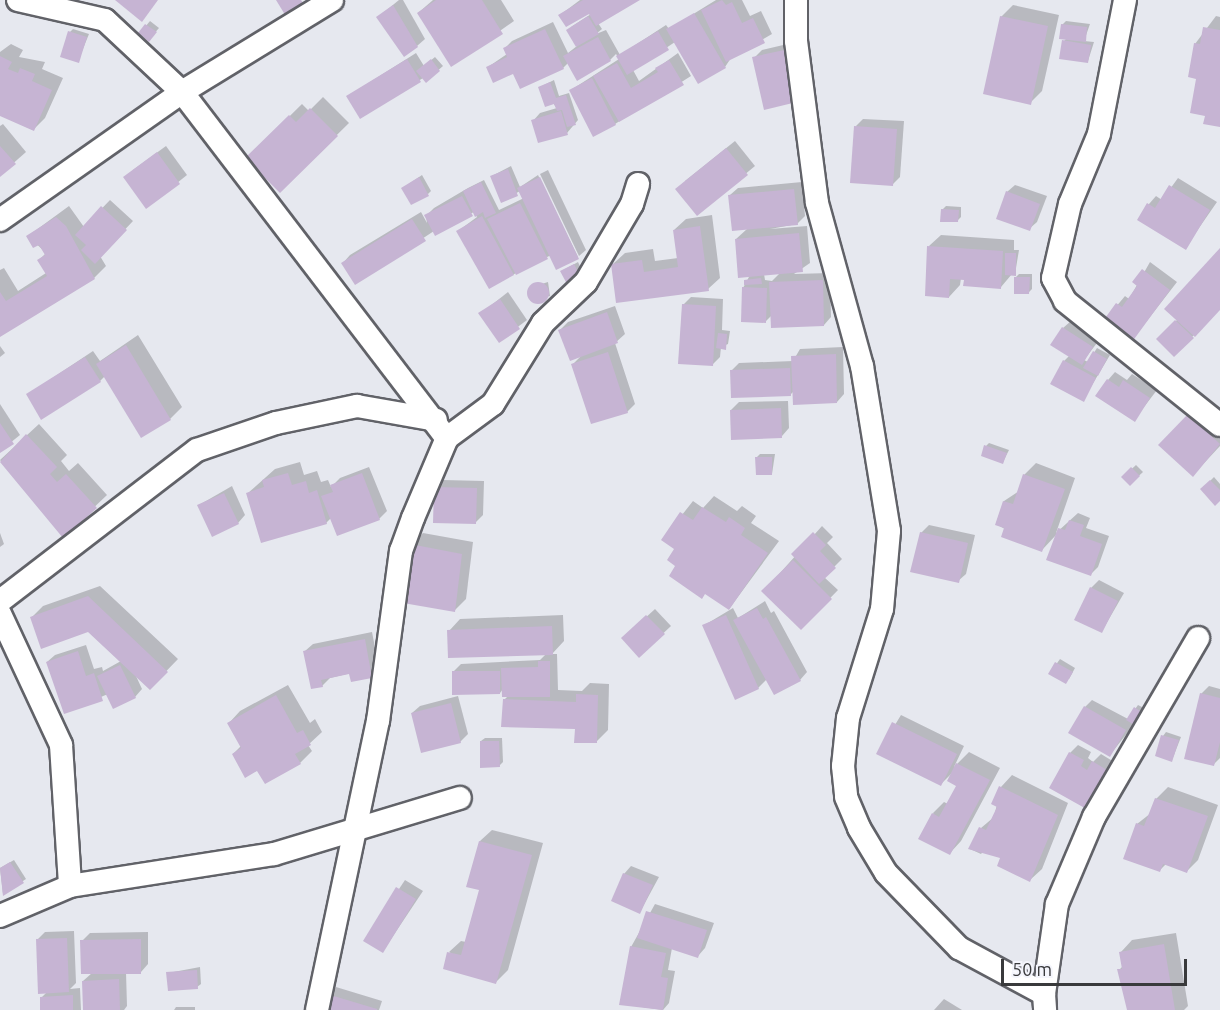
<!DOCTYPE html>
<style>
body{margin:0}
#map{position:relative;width:1220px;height:1010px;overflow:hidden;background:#e6e8ef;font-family:Ubuntu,sans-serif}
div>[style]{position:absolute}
.shadow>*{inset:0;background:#0003}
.building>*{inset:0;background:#c6b4d3}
.round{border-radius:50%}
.roads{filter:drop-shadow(2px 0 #616268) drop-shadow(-2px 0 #616268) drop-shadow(0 2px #616268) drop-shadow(0 -2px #616268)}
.street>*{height:22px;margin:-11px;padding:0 11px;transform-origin:11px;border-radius:11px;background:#fff}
span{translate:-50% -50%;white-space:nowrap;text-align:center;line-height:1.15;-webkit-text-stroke:4.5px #f4f5fc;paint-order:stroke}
.scale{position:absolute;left:1001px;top:959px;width:186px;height:27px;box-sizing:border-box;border:3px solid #393a3c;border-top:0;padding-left:8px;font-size:18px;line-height:21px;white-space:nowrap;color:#393a3c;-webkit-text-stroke:4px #f4f5fc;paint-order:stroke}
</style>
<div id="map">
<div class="shadow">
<div style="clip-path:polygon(399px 0,403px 0,425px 39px,417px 46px,378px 17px)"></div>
<div style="clip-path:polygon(433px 0,501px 0,514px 21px,452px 65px,418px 13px)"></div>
<div style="clip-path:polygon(580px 0,637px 0,598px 23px,602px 29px,596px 34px,606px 30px,620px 55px,666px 25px,669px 29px,716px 0,742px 0,750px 16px,761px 11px,772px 34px,731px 58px,725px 67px,675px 42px,633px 70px,639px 81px,678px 53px,691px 76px,615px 124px,571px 90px,619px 59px,616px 54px,610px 60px,568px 63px,563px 68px,514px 72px,488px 67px,507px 54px,504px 49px,512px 41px,553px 22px,568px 53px,577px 46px,571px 27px,591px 14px,560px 15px)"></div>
<div style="clip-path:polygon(1013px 5px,1059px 15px,1042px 91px,1030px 103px,1001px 17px)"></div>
<div style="clip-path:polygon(1216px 16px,1220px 17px,1220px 125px,1197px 78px,1195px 44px)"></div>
<div style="clip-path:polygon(150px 21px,159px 28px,152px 36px,140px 33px)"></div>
<div style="clip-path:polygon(1066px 21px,1090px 24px,1084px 41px,1094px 42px,1088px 61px,1064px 41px,1067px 38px,1062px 25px)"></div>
<div style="clip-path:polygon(73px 29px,89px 34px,78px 61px,70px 32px)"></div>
<div style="clip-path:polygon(796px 42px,808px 92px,754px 58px,762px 50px)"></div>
<div style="clip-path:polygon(11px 44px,23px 50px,19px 57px,45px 62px,42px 69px,63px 78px,45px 118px,33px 130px,0 115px,0 52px)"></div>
<div style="clip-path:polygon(416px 53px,424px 66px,435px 57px,443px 66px,426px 81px,423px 78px,361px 117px,348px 96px)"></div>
<div style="clip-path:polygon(554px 80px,559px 96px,569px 93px,578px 120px,567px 133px,533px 121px,540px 113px,557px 108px,540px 87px)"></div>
<div style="clip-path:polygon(323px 97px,349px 123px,280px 191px,247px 158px,302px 104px,309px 111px)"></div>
<div style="clip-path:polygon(863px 119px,904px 121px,900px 177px,892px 185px,856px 126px)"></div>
<div style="clip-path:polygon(3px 124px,26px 152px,0 175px,0 126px)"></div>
<div style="clip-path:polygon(735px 141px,755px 166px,697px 214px,685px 181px)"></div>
<div style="clip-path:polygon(166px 146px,187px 175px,147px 207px,133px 170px)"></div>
<div style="clip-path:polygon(511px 166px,520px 187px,538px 175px,578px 257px,551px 255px,489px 287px,458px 231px,477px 217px,474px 212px,434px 231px,355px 283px,343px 263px,350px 255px,421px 212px,427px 223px,426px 216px,434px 208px,468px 188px,484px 180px,499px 210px,524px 198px,520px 191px,502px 201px,492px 176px)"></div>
<div style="clip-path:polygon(548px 170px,586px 250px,579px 256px,540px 174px)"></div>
<div style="clip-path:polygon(422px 175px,431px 191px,428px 194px,403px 188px)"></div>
<div style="clip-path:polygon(1178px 178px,1217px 202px,1185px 248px,1139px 220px,1149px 204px,1156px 196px,1162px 200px)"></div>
<div style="clip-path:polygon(evenodd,802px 182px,805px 216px,797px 224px,770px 229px,807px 226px,810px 263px,794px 274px,830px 273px,831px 317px,824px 325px,772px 315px,765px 322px,743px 288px,750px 275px,736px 239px,747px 229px,730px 195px,738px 188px,802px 182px,780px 273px,772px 281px,765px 280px,764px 274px,780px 273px)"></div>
<div style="clip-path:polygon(1015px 185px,1047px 196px,1037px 222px,1029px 229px,1007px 192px)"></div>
<div style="clip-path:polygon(110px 200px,133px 221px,100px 256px,106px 266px,94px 278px,0 336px,0 270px,4px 268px,18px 291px,46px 273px,39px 260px,46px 253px,28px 236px,69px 206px,84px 227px)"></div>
<div style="clip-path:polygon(946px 206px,961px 207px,961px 217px,957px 221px,942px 210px)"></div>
<div style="clip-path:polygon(712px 215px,720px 278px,708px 289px,613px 264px,625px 253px,653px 249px,655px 261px,678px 258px,674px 230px,686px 219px)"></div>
<div style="clip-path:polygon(941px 235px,1014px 240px,1014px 250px,1019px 250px,1015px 274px,1032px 274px,1032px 289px,1029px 292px,1016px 277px,1019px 274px,1012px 274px,1001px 287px,961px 278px,960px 285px,949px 297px,929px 246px)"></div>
<div style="clip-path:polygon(1220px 250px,1220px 309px,1174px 355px,1158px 339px,1178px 319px)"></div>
<div style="clip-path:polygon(578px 262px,583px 273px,580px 276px,562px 271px)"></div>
<div style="clip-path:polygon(1150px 262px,1177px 282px,1132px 340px,1105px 320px,1125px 296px,1129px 299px)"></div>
<div style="clip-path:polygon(548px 282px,550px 296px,532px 300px,532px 287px)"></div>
<div style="clip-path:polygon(508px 292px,527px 320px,499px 341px,480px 314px)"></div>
<div style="clip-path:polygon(691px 297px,723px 299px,722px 330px,730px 331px,728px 344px,721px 347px,720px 357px,713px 364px,683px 305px)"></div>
<div style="clip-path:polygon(615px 306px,625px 334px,615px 343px,635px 404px,627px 412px,573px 364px,583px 354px,560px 330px,568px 322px)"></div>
<div style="clip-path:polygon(1071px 321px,1100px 339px,1084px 360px,1088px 362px,1097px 348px,1110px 355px,1083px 400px,1064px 361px,1070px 355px,1063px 328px)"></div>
<div style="clip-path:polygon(138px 335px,182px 407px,170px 419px,105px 376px,100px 381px,27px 395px,93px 351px,100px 361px)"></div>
<div style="clip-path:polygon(0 346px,5px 353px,0 357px)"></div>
<div style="clip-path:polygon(843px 347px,844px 394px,837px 402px,794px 391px,790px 395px,732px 370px,739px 363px,793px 361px,800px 349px)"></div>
<div style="clip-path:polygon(1115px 372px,1127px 380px,1132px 374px,1157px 390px,1134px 420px,1108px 380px)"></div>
<div style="clip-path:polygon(788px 401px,789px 428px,782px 436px,731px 410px,739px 402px)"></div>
<div style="clip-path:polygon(0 404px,20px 435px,0 451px)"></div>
<div style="clip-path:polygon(1196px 407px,1220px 429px,1220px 446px,1193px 475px,1160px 445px)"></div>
<div style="clip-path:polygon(39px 424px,67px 455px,61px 461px,69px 471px,78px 463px,107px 495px,64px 536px,0 460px)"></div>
<div style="clip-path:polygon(989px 443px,1009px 450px,1003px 462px,986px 446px)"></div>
<div style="clip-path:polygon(760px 454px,775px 454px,772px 474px,757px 457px)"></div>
<div style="clip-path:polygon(300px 462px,304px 475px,317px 471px,321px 482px,328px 480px,331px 487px,340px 478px,369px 467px,387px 511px,379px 519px,331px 518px,326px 523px,248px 493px,275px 469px)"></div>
<div style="clip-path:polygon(1036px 463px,1075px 478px,1056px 533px,1078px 513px,1090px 518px,1086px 528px,1109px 536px,1098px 567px,1090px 575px,1057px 534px,1042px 550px,996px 524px,1004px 501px,1019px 491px,1024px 475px)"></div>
<div style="clip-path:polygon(1136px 465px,1143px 472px,1130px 484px,1123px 477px)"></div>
<div style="clip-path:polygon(1214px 477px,1220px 484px,1220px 499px,1202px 489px)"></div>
<div style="clip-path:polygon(443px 480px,484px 481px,483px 515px,475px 523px,436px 488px)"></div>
<div style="clip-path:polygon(232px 486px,245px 515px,238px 523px,199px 505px)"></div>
<div style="clip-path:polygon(714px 496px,737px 511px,742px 506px,756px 516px,751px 523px,779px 541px,729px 609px,677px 566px,677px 548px,663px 539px,693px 501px,703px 508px)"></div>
<div style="clip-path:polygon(929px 525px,975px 535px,966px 574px,958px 581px,921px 533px)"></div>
<div style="clip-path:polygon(822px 526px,833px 537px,827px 543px,842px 559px,824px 577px,838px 590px,801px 628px,764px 591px)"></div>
<div style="clip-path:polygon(0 533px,4px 544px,0 547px)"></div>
<div style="clip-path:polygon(423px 533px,473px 542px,466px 599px,454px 611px,411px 545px)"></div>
<div style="clip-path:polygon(1099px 580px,1124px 593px,1102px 631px,1091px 588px)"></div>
<div style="clip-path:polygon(100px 586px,178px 659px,150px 688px,136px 676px,142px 689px,135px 697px,108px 694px,65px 712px,47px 662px,55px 655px,86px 645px,94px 669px,102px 667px,103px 671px,121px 661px,88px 631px,31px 618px,43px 606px)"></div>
<div style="clip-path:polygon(765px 601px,771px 613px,774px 611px,807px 672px,800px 680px,767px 679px,758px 688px,703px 626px,733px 608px,738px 618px)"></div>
<div style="clip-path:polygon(655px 609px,671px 626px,639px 656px,631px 631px)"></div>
<div style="clip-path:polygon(563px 615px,564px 641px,552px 654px,557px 654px,558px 690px,582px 691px,590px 683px,609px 684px,608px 730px,596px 742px,576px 728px,504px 700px,508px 696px,503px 689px,500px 693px,453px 672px,461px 664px,540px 660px,547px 653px,449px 631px,460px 619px)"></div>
<div style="clip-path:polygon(372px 632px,379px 668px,372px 676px,352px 680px,351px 673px,330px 678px,322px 686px,305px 651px,313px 644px)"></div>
<div style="clip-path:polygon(1060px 659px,1075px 668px,1069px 679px,1050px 673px)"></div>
<div style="clip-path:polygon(288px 685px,310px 723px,315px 719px,322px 732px,308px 745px,312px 751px,300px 763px,258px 769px,233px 754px,241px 746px,229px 723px,240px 711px)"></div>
<div style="clip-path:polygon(1209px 686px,1220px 689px,1220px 758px,1214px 764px,1201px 694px)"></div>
<div style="clip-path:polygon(458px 696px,468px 734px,460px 742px,412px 713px,420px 706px)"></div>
<div style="clip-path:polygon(1092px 700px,1128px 719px,1138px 705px,1146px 709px,1110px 755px,1085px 707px)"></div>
<div style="clip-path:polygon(901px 715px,964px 746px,954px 767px,969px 752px,1000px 768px,961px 841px,950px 853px,933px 813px,944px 802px,948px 804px,958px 785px,951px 774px,941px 784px,878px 753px)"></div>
<div style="clip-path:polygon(1166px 732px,1181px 737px,1172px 760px,1163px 736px)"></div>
<div style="clip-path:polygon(485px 738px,502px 738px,503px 762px,499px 766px,481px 741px)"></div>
<div style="clip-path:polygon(1078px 745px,1091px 752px,1088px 758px,1093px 762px,1101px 754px,1119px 765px,1097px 802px,1070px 753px)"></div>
<div style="clip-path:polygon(1012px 775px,1068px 803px,1042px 869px,1030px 880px,1002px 858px,985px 849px,981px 854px,970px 849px,981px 828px,994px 817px,1001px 787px)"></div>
<div style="clip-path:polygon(1168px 787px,1218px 805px,1198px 860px,1187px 871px,1166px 864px,1159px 871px,1137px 824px,1151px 813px,1156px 799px)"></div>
<div style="clip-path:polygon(492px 830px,543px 843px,508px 970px,496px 982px,449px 952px,461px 941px,466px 942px,481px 889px,468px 886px,480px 841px)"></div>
<div style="clip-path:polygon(14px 860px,26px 879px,3px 894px,0 868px)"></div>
<div style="clip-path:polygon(631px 866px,659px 877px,640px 912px,624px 874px)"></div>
<div style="clip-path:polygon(405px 880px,423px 891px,383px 951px,365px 940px)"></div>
<div style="clip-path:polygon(655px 904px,714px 923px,705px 948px,698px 956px,672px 948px,668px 970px,675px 971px,669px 1003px,663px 1010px,621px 1004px,631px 947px)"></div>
<div style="clip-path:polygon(74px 931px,76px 983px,70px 989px,80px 988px,81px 1010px,42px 1010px,41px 998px,47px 992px,37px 940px,45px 932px)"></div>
<div style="clip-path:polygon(148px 932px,148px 964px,141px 972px,126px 972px,127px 1006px,124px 1010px,84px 1010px,83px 981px,92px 973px,82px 941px,90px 933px)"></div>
<div style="clip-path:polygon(1176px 933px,1188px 1006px,1184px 1010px,1128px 1010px,1119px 970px,1123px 966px,1121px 952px,1132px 940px)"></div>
<div style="clip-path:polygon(200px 967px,201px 984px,197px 987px,168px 973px)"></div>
<div style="clip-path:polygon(336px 987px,382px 1001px,379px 1010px,323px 1010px,328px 994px)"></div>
<div style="clip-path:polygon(944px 999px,962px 1010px,934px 1010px)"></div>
<div style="clip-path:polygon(176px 1007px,195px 1007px,195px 1010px,174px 1010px)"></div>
</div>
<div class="building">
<div style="clip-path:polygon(115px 0,158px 0,142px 22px)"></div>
<div style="clip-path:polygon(276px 0,301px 0,306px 7px,287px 18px)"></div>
<div style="clip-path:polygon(436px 0,482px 0,503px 34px,451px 67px,417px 13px)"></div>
<div style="clip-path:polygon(583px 0,640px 0,596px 26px,589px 14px,566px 27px,558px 15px)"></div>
<div style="clip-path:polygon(722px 0,726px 5px,732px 2px,742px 23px,753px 18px,765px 43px,726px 62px,701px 10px)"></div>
<div style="clip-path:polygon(393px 5px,418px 47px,404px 57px,376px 17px)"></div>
<div style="clip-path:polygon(694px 13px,726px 68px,698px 84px,666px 29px)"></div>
<div style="clip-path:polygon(588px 16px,599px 34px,576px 47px,566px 30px)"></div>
<div style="clip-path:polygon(1000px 16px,1048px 26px,1031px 105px,983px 94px)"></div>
<div style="clip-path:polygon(145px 24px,157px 32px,149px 42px,138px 33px)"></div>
<div style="clip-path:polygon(1061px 24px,1087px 27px,1086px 42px,1059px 39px)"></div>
<div style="clip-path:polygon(1203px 27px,1220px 30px,1220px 127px,1203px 124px,1205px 116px,1190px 113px,1196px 79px,1188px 77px,1194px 43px,1200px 44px)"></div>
<div style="clip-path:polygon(545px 29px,564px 69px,520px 89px,513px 74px,493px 83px,486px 67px,507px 57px,503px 48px)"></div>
<div style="clip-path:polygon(68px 31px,87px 37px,79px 63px,60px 57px)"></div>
<div style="clip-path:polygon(658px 31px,669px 50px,627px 75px,616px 56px)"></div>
<div style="clip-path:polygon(598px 37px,611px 61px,577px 81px,563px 56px)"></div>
<div style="clip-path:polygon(1062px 40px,1091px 45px,1088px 63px,1059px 59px)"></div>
<div style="clip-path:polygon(789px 49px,801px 101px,764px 110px,752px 57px)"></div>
<div style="clip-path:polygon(0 56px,12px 62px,8px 69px,18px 73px,20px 68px,35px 74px,32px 81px,52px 90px,34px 131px,0 116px)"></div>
<div style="clip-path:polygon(407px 59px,421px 82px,360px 119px,346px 96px)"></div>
<div style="clip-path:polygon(431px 59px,440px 71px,426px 83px,416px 71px)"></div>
<div style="clip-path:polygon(669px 60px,684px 85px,619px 122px,593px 76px,617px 63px,631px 88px,658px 72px,655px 68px)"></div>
<div style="clip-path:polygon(592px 78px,616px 125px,593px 137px,569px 90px)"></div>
<div style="clip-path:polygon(550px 82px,556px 98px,566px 95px,576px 125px,567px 127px,562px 110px,557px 111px,554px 104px,545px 107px,538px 87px)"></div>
<div style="clip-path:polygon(310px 108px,338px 136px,280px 193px,245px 158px,289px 115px,296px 122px)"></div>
<div style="clip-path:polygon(561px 111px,568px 135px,538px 143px,531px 120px)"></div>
<div style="clip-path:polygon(854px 126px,897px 129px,893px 186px,850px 183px)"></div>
<div style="clip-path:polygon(0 146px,16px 164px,0 177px)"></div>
<div style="clip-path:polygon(726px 148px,748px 175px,697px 216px,675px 189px)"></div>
<div style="clip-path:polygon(157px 152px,180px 184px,146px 209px,123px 177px)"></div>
<div style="clip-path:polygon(508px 169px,518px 196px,501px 203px,490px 176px)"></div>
<div style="clip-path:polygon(419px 177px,429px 196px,411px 205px,401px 188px)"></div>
<div style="clip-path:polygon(540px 177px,579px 259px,556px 270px,517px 188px)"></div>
<div style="clip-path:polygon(481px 182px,496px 213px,485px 218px,483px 212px,475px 217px,463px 191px)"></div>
<div style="clip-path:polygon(1169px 185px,1210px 210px,1186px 250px,1137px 220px,1147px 203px,1155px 208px)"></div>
<div style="clip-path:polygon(794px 189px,798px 225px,732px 231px,728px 195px)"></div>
<div style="clip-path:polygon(1006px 191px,1040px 204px,1030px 231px,996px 219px)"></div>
<div style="clip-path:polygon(462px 196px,473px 216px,435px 236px,424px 215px)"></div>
<div style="clip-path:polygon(520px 203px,548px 259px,516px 275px,487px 219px)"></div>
<div style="clip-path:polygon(101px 206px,127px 230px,95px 264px,81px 250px,86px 245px,75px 235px)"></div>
<div style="clip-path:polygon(941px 209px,959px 210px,958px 222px,940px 222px)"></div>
<div style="clip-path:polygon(482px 216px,514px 275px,489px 289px,456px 231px)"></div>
<div style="clip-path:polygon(56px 217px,66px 226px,95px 279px,0 337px,0 292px,6px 301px,47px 276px,37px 260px,45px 255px,39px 245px,33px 248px,26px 236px)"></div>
<div style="clip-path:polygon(412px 219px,426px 241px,355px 285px,341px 263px)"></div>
<div style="clip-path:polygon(700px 226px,709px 291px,616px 303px,611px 264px,642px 260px,644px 272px,678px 267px,673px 230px)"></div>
<div style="clip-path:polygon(799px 233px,803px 272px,738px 278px,735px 239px)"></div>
<div style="clip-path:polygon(927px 246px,1003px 251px,1001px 289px,963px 286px,964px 280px,950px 279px,949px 298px,925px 296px)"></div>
<div style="clip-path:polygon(1220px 248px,1220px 310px,1195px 337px,1164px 309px)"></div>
<div style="clip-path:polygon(1005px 253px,1016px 253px,1016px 276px,1005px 275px)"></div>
<div style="clip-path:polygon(574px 264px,581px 278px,567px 284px,560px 271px)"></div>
<div style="clip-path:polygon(1142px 269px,1170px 290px,1132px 342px,1103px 321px,1116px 303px,1122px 307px,1137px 286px,1132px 282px)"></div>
<div style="clip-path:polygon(1014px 277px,1030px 277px,1029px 294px,1014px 294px)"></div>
<div style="clip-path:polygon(761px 278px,762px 284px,744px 285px,744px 280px)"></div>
<div style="clip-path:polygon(823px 280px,824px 326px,771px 328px,769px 282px)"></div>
<div class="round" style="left:527px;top:282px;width:22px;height:22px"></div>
<div style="clip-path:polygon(742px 287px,767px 288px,766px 323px,741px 322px)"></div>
<div style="clip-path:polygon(500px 299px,520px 329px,499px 343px,478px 313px)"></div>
<div style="clip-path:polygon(682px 304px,716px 306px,713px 366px,678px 364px)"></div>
<div style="clip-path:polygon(607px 312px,618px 343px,570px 361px,558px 330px)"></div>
<div style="clip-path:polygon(1175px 320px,1194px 338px,1174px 357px,1156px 339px)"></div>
<div style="clip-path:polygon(1062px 327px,1093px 347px,1082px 365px,1050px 345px)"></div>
<div style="clip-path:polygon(718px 333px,727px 334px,726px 350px,716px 348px)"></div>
<div style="clip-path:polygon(126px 345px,171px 420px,141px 438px,96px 364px)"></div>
<div style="clip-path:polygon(1093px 351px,1107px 359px,1098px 376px,1083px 368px)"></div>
<div style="clip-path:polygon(608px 352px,628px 413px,591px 424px,571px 364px)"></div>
<div style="clip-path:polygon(836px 354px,837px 403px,793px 405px,791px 356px)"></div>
<div style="clip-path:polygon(85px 357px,101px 382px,41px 420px,26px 394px)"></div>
<div style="clip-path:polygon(1063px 360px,1096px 378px,1084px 402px,1050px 384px)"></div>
<div style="clip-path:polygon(790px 368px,791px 396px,731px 398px,730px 370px)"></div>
<div style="clip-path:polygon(1107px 379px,1119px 387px,1123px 380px,1150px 398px,1135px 422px,1095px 396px)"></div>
<div style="clip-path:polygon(781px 408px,782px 438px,731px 440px,730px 410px)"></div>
<div style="clip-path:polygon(1188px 414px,1220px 444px,1193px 477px,1158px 445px)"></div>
<div style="clip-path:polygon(0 423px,14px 444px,0 453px)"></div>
<div style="clip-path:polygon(26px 434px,57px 467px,50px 474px,57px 482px,66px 474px,97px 508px,63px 538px,0 462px)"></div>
<div style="clip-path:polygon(984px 445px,1007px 453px,1003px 464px,981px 456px)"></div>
<div style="clip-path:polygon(755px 457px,772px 457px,772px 475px,756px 475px)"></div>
<div style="clip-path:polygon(1131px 467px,1140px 476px,1130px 486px,1121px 477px)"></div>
<div style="clip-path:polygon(288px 473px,292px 485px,306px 481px,309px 493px,317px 490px,327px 524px,261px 543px,246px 493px,264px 487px,262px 480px)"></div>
<div style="clip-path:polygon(362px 473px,380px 520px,337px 536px,321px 496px,333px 492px,330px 485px)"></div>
<div style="clip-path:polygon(1023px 474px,1065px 489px,1042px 552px,1001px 537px,1004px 528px,995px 525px,1003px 501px,1013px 504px)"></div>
<div style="clip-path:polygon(1210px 480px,1220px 490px,1220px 501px,1215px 506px,1200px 489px)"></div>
<div style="clip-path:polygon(434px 487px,477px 488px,476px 524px,433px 523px)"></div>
<div style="clip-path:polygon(224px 493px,239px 524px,212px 537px,197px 505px)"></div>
<div style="clip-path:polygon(702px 507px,726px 522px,729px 517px,745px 528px,741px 535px,768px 553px,729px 610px,705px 594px,702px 599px,669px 576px,675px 566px,667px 560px,674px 549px,661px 540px,680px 512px,693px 520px)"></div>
<div style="clip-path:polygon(1069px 520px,1084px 525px,1080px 536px,1102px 544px,1091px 576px,1046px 560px,1058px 528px,1065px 530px)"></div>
<div style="clip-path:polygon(813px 532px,826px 545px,820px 551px,836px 568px,819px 584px,791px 554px)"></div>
<div style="clip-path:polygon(920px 532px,968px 543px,959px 583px,910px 572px)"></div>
<div style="clip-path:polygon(410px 544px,462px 554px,455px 612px,403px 603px)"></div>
<div style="clip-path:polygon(793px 560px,832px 599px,801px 630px,761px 591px)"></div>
<div style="clip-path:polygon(1090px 587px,1118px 601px,1102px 633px,1074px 620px)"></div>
<div style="clip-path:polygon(88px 596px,168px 672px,150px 690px,88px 632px,41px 649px,30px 617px)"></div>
<div style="clip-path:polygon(757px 608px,763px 619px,766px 617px,801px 681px,774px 695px,733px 620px)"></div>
<div style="clip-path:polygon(646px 615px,665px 634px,639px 658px,621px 638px)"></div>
<div style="clip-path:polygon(726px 615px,759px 689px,735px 700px,702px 625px)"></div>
<div style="clip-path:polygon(552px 626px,553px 655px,448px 658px,447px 630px)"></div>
<div style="clip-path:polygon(365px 639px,372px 678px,351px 682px,349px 674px,321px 680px,323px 687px,311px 689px,303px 651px)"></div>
<div style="clip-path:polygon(78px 651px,86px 676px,94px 673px,103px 701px,64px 714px,46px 662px)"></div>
<div style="clip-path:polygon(538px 661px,550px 661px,550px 697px,502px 697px,501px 668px,538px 667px)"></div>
<div style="clip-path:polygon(1055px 662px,1073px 672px,1066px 684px,1048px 674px)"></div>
<div style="clip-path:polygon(120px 665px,136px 698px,113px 709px,97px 676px)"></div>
<div style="clip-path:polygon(452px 671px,500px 671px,500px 694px,452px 695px)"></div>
<div style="clip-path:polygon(1200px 693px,1220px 698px,1220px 742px,1214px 766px,1184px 759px)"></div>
<div style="clip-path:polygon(576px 694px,598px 695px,597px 743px,574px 743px,575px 729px,501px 727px,503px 699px,576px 702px)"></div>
<div style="clip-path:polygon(276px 695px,297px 733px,303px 730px,311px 745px,295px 754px,301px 764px,265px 784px,257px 771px,245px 778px,232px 754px,241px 748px,227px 723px)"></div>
<div style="clip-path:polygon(451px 703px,461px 743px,421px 753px,411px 713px)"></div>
<div style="clip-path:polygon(1084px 706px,1126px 730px,1110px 757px,1068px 733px)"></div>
<div style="clip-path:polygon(1134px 707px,1143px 713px,1136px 726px,1126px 720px)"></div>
<div style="clip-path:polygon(892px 722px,957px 754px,941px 786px,876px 754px)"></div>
<div style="clip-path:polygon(1161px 735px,1179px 740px,1172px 762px,1155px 756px)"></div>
<div style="clip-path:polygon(480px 741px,499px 741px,500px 767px,480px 768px)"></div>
<div style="clip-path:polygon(1069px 752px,1084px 760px,1081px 766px,1087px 770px,1092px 761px,1112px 773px,1090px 811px,1049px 788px)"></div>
<div style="clip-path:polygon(956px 763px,990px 780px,950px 855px,918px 839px,932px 813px,939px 817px,956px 786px,947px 781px)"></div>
<div style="clip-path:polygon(999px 786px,1058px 815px,1030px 882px,997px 866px,1000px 858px,968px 849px,979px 827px,986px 830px,997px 807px,991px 804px)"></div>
<div style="clip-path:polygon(1155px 798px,1208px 816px,1187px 873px,1163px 864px,1160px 872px,1123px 859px,1136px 823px,1144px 826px)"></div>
<div style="clip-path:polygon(479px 841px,532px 855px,496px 984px,443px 969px,447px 952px,461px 955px,479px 890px,466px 887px)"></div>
<div style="clip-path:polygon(10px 862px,24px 883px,3px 896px,0 868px)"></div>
<div style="clip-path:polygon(623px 873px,653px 885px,640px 914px,611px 901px)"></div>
<div style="clip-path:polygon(396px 887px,416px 899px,383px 953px,363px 941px)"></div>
<div style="clip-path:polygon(646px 911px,707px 930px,698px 958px,637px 938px)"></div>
<div style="clip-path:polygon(67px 938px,69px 992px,38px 994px,36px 939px)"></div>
<div style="clip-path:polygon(141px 939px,141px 974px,81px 974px,80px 940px)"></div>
<div style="clip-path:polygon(1164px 944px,1175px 1010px,1127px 1010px,1117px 969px,1122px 969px,1119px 952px)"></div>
<div style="clip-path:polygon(630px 946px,666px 953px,661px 977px,668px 978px,663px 1010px,619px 1005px)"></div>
<div style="clip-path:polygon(197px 970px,198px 989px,168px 991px,166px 972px)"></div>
<div style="clip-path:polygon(119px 979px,120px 1010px,83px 1010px,82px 981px)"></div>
<div style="clip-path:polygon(327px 994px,377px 1009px,377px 1010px,321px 1010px)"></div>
<div style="clip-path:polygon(73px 995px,73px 1010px,40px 1010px,40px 997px)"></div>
</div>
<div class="roads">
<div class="street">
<div style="left:18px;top:0;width:89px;rotate:12.9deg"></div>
<div style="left:105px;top:20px;width:105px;rotate:43.1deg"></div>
<div style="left:182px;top:92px;width:436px;rotate:52.6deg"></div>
<div style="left:796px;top:0;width:41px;rotate:90deg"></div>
<div style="left:796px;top:41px;width:163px;rotate:82.6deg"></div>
<div style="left:817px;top:203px;width:169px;rotate:74.6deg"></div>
<div style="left:862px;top:366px;width:167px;rotate:80.7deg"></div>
<div style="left:889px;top:531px;width:78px;rotate:95.1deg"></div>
<div style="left:882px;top:609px;width:114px;rotate:107.3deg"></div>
<div style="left:848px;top:718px;width:48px;rotate:95.9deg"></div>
<div style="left:843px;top:766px;width:31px;rotate:84deg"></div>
<div style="left:846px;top:797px;width:34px;rotate:67deg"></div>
<div style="left:859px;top:828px;width:52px;rotate:59deg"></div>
<div style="left:886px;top:873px;width:105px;rotate:45.8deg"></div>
<div style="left:959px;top:948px;width:97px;rotate:28.4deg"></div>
<div style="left:1044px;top:994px;width:16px;rotate:86deg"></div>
<div style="left:1125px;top:0;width:136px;rotate:101deg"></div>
<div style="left:1099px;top:134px;width:76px;rotate:112.5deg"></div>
<div style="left:1070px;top:204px;width:76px;rotate:102.9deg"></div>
<div style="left:1053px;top:278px;width:26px;rotate:62deg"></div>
<div style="left:1065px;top:301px;width:198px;rotate:38.7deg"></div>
<div style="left:0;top:220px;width:223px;rotate:-35.1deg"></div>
<div style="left:182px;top:92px;width:176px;rotate:-31.5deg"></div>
<div style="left:0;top:601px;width:248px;rotate:-37.5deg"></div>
<div style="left:197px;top:450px;width:83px;rotate:-18.9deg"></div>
<div style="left:276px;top:423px;width:83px;rotate:-11.9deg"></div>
<div style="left:357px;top:406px;width:80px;rotate:10deg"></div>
<div style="left:0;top:614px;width:145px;rotate:65deg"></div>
<div style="left:61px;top:745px;width:141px;rotate:86.3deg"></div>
<div style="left:0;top:916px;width:76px;rotate:-23.2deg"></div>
<div style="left:70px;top:886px;width:206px;rotate:-8.9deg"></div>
<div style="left:274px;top:854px;width:194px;rotate:-16.8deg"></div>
<div style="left:1044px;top:994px;width:91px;rotate:-81.8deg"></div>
<div style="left:1057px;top:904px;width:95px;rotate:-67deg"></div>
<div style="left:1094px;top:817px;width:207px;rotate:-59.8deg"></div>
<div style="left:317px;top:1010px;width:295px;rotate:-78.1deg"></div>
<div style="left:378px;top:721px;width:172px;rotate:-82.3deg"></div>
<div style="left:401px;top:551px;width:35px;rotate:-70deg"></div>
<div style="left:413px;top:518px;width:87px;rotate:-67deg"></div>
<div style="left:447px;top:438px;width:57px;rotate:-36.5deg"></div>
<div style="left:493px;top:404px;width:95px;rotate:-58.3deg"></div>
<div style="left:543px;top:323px;width:59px;rotate:-43.6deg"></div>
<div style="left:586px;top:282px;width:91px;rotate:-59.5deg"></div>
<div style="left:632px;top:204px;width:21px;rotate:-73deg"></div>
</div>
</div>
<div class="scale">50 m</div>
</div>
